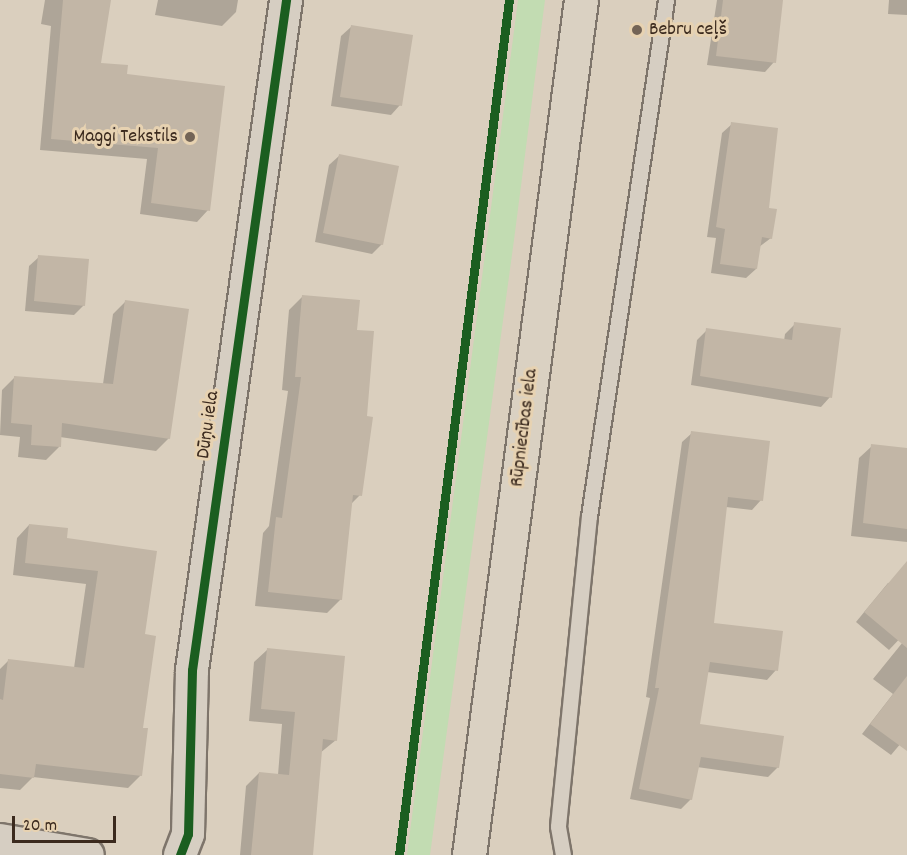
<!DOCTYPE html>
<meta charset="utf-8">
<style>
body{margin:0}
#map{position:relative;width:907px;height:855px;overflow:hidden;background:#dacfbe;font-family:Dekko,sans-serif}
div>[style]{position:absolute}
.green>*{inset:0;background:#c2dcb2}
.shadow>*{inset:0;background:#0003}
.building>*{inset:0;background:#c2b6a6}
.roads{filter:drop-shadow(2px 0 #7e756b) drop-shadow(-2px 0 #7e756b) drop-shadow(0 2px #7e756b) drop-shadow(0 -2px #7e756b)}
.service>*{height:15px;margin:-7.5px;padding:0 7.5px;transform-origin:7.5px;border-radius:7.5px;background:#d6cec2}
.minor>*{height:32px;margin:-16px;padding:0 16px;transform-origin:16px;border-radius:16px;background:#d6cec2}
.primary>*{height:33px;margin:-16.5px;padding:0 16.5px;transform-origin:16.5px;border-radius:16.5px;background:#dad1c2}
.cycleway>*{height:9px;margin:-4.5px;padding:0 4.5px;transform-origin:4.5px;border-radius:4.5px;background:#1b5e20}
.dots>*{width:16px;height:16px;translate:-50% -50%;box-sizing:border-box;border:3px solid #e7d2b1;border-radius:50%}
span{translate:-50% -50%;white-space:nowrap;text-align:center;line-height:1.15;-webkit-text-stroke:6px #e7d2b1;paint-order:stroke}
.poi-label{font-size:20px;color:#3b2a1e}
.left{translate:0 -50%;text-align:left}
.right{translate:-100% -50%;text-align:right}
.street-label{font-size:20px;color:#3b2a1e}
.scale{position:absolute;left:12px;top:816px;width:104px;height:27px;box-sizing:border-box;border:3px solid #3b2a1e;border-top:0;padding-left:8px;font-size:18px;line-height:21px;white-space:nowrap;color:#3b2a1e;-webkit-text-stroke:4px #e7d2b1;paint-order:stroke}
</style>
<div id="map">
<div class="green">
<div style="clip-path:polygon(518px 0,545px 0,514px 240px,430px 855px,407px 855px)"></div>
</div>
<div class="shadow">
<div style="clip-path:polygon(45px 0,110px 0,99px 64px,125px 75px,208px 210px,197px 222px,140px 214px,147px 159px,40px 150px,51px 26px,41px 24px)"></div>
<div style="clip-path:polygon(158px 0,238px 0,236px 12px,222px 26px,155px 15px)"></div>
<div style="clip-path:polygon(717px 0,781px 0,774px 62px,765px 72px,707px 65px)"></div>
<div style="clip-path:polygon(889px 0,907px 0,907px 15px,888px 14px)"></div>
<div style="clip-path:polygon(351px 27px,400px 105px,391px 115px,331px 106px,341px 36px)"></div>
<div style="clip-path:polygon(732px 124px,768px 209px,771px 238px,759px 247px,756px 269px,746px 278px,711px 273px,716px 238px,707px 237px,722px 133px)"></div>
<div style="clip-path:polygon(339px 156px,382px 244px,372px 254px,315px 242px,329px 165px)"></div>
<div style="clip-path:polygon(39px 257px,84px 305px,74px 315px,25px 311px,29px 266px)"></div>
<div style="clip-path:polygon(303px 296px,360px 495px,351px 504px,341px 599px,327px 613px,255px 606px,263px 533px,269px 526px,288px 391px,282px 390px,289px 310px)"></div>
<div style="clip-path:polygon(126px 301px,169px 438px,156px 451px,60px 437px,59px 447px,46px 460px,18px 457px,20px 437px,0 435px,2px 390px,15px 377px,103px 384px,113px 314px)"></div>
<div style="clip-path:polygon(795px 324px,830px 397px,821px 407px,691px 385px,697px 340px,707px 330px,784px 341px,785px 334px)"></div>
<div style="clip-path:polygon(692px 433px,761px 500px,752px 510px,726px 507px,712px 624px,776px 670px,767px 680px,707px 672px,698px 726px,778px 767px,768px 777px,697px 767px,691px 799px,681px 809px,630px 799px,650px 698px,646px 697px,682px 442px)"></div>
<div style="clip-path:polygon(872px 446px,907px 450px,907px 542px,851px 536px,859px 458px)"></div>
<div style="clip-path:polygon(29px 525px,65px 539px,155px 552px,143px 635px,141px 775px,128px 788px,33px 777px,20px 790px,0 788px,0 669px,9px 660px,74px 668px,86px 584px,13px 575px,17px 538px)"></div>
<div style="clip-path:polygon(907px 581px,907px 631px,889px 650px,856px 622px,888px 583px)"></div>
<div style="clip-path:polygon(907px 637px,907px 736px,891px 755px,862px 734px,893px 694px,873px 679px)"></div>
<div style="clip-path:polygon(267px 650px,336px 740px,320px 753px,311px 855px,240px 855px,246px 786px,259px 773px,278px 775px,282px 724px,249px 721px,254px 662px)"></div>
</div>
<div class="building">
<div style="clip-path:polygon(63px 0,111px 0,101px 63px,128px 65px,127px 74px,225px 86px,210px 211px,151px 203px,158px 148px,51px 139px)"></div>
<div style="clip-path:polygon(723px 0,783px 0,776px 63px,716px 56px)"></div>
<div style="clip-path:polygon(351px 25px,413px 35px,402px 106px,340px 97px)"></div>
<div style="clip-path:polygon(731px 122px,778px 128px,769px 208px,777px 209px,772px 239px,762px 237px,757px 269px,720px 264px,725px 229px,716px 227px)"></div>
<div style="clip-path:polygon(339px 154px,399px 166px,383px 245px,323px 233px)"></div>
<div style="clip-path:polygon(38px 255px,89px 259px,85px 306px,34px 301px)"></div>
<div style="clip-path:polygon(302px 295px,360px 300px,357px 330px,374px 331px,367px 416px,373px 417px,362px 496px,353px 495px,342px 600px,268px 592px,276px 517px,282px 518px,301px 377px,295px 377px)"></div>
<div style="clip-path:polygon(125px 300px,189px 309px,170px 439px,62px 423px,61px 447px,31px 445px,32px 425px,11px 423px,14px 376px,113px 384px)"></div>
<div style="clip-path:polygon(794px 322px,841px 328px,832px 398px,700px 376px,706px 328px,792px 340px)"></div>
<div style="clip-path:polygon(691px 431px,770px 441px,763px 501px,728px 497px,714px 623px,783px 631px,778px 671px,710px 662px,700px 724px,784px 736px,779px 768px,701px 757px,692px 800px,639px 789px,659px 688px,655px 688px)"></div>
<div style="clip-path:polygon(871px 444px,907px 448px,907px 529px,863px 523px)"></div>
<div style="clip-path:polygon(29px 524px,68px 528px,67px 538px,157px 551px,145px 634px,156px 636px,143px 728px,148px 728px,142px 776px,36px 764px,34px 778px,0 774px,0 699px,3px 700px,8px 659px,84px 668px,98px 571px,25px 563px)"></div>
<div style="clip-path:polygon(907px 561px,907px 648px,864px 612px)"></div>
<div style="clip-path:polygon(267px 648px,345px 656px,337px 741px,323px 739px,313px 855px,251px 855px,259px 772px,289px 775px,295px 712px,261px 709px)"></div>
<div style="clip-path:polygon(907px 676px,907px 751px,870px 724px)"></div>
</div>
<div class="roads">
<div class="service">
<div style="left:563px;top:855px;width:29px;rotate:-100deg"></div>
<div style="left:558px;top:826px;width:312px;rotate:-84.3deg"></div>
<div style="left:589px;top:516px;width:522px;rotate:-81.51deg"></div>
</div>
<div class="minor">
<div style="left:0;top:840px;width:89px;rotate:9.7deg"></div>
<div style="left:180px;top:855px;width:22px;rotate:-69deg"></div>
<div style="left:188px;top:834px;width:164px;rotate:-88.6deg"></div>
<div style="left:192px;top:670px;width:677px;rotate:-82.01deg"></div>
</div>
<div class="primary">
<div style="left:469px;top:855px;width:862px;rotate:-82.54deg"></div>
</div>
</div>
<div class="cycleway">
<div style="left:180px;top:855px;width:22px;rotate:-69deg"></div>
<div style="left:188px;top:834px;width:164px;rotate:-88.6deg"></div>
<div style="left:192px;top:670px;width:677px;rotate:-82.01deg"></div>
<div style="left:399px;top:855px;width:862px;rotate:-82.67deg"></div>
</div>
<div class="dots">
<div style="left:637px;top:30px;background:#736456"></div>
<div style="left:190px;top:137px;background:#736456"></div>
</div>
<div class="poi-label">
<span class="left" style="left:649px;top:30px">Bebru ceļš</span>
<span class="right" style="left:178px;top:137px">Maggi Tekstils</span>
</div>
<div class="street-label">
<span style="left:209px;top:425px;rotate:-82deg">Dūņu iela</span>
<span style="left:525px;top:428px;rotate:-83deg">Rūpniecības iela</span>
</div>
<div class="scale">20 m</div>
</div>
